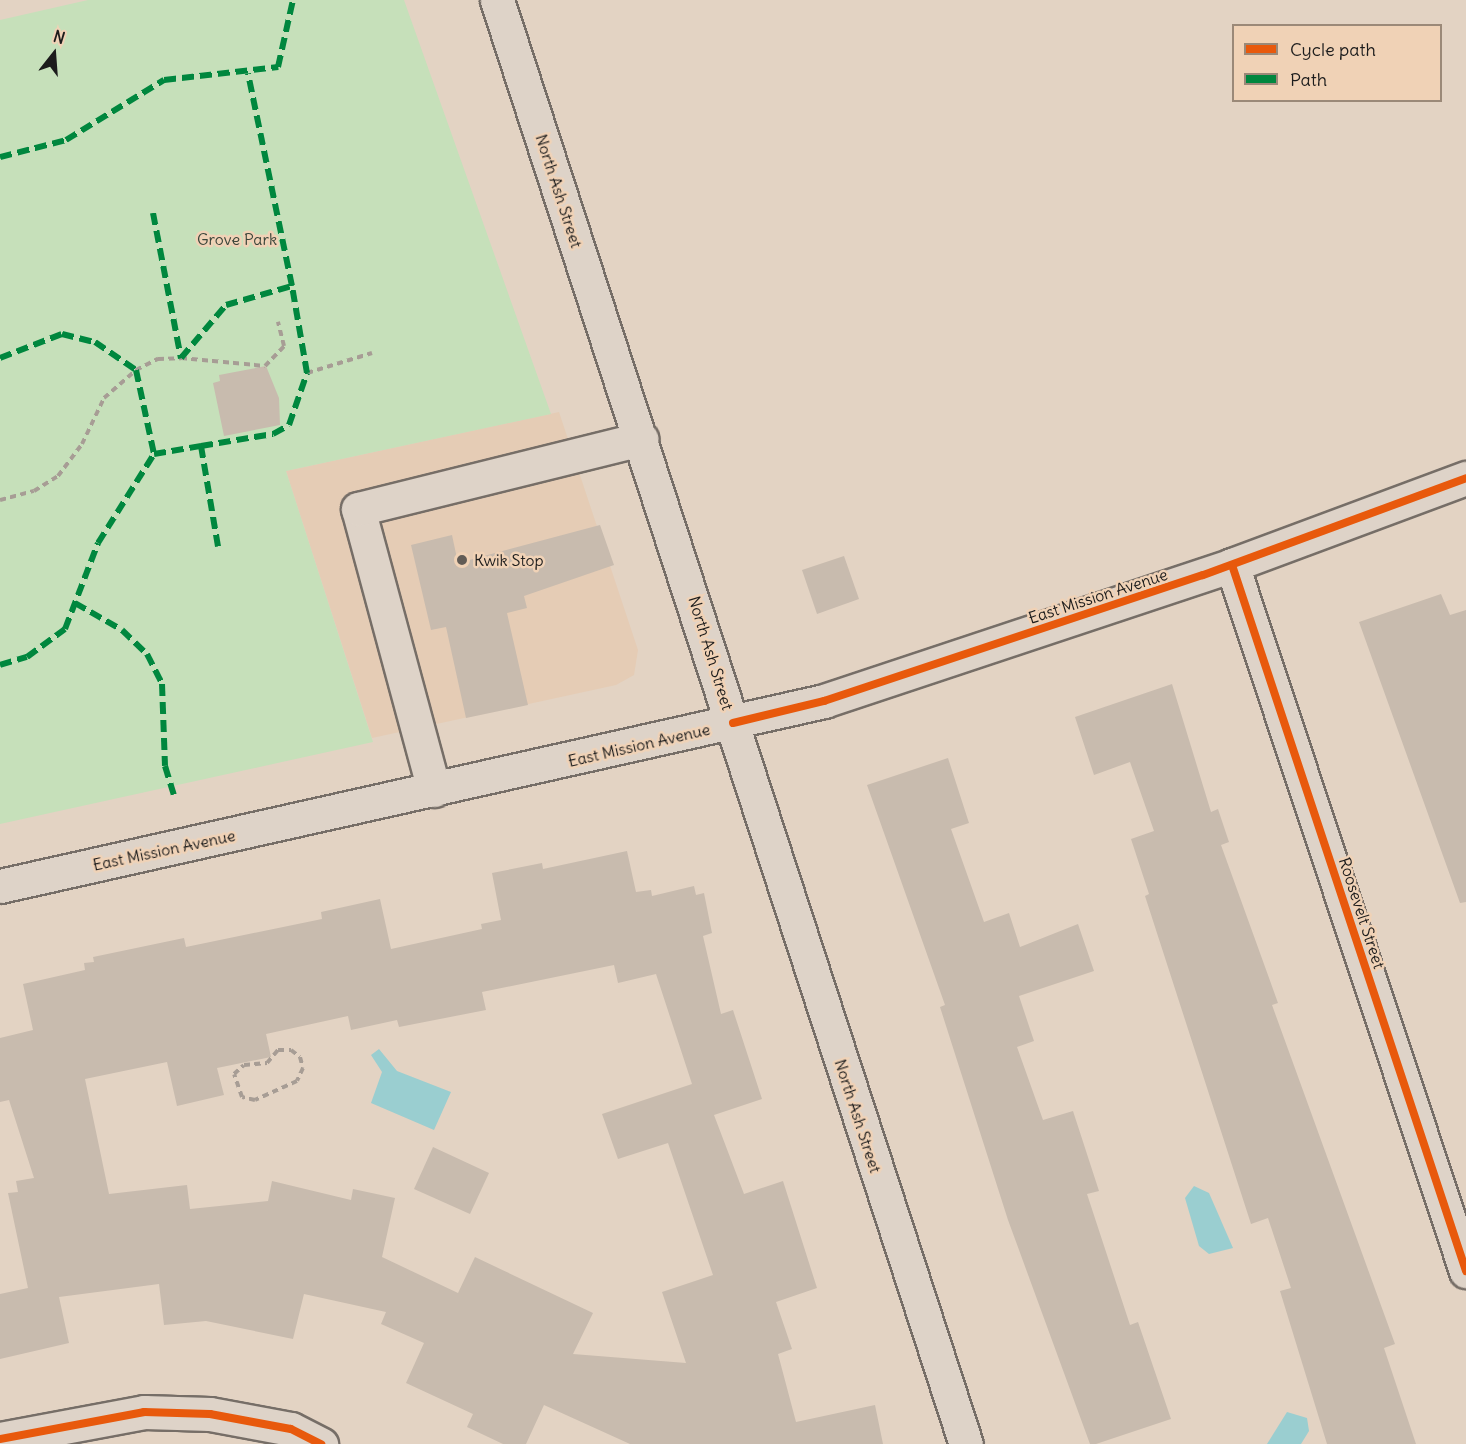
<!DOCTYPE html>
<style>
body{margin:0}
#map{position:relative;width:1466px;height:1444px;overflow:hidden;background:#e3d3c3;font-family:Delius,sans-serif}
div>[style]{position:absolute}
.built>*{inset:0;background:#e5ccb5}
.green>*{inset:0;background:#c6e0ba}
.water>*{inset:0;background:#9aced0}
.building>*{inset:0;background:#c8bbae}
.path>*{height:4px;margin-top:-2px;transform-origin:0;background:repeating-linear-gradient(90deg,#a79d95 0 6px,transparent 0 10.5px)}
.roads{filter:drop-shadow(2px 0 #766e67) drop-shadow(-2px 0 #766e67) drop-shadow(0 2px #766e67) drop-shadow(0 -2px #766e67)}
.minor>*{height:33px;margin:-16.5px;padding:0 16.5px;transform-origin:16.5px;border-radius:16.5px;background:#ded3c8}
.major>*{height:33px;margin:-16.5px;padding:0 16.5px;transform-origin:16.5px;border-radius:16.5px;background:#ded3c8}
.quiet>*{height:6px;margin-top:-3px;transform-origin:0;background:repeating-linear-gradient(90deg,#00873e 0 12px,transparent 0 18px)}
.cycleway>*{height:8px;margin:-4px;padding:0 4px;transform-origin:4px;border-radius:4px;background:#e8590c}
.dots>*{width:16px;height:16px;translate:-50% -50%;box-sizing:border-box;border:3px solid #f0d2b6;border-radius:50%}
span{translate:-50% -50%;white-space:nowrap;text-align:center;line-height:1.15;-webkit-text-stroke:5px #f0d2b6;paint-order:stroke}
.street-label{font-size:16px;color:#1c1c1c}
.park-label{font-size:16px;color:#39453a}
.poi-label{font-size:16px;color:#1c1c1c}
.left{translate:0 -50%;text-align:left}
.legend{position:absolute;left:1232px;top:24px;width:210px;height:78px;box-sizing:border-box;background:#f0d2b6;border:2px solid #9b8978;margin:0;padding:8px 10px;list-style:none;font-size:18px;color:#1c1c1c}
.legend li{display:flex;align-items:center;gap:12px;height:30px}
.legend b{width:30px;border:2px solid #9b8978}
.north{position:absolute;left:24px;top:24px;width:60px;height:60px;-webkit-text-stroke:4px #f0d2b6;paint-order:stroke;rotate:17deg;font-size:16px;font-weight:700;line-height:24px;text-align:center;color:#1c1c1c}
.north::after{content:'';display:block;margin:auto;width:21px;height:27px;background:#1c1c1c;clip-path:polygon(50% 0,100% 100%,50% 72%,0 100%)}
</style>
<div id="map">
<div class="built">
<div style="clip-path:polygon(559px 412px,638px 650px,634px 675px,616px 685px,372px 738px,286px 471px)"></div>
</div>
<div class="green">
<div style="clip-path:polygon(88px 0,404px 0,551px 414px,286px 471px,373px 742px,0 824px,0 20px)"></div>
</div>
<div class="water">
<div style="clip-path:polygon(379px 1049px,397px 1071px,451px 1092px,434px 1130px,371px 1103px,382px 1072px,371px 1055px)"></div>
<div style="clip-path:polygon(1194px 1186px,1209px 1193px,1233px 1248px,1209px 1254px,1199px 1246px,1185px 1198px)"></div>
<div style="clip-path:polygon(1287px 1412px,1307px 1418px,1309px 1431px,1301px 1444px,1267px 1444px)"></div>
</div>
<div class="building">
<div style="clip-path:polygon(266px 366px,279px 398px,280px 425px,224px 436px,213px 383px,220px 381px,219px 375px)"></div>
<div style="clip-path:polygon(600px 525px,614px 565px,524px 596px,527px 608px,507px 613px,528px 705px,466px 718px,446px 627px,431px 630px,411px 545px,452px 535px,458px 563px)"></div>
<div style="clip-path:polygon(844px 556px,859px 599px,817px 614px,802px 570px)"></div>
<div style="clip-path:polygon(1441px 594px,1450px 615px,1466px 610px,1466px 902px,1460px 903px,1359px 622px)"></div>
<div style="clip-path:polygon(1172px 684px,1211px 812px,1218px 809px,1229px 842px,1221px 845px,1278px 1003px,1272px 1005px,1395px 1344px,1384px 1348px,1416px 1444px,1327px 1444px,1280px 1291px,1291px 1288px,1268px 1218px,1251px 1224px,1145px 896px,1149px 894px,1131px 839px,1154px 831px,1130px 762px,1094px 775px,1075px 717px)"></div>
<div style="clip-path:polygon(948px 758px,969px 823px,951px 829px,984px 922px,1009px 913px,1020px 947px,1078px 924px,1094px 971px,1019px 996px,1034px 1041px,1017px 1047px,1043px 1120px,1073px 1111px,1099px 1191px,1087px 1194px,1130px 1325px,1138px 1322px,1171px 1419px,1096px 1444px,1090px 1444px,1008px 1220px,940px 1007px,945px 1005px,867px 785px)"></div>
<div style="clip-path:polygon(evenodd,627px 851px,636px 892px,651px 890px,652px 896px,694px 886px,696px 895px,704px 893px,712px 933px,703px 936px,721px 1014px,733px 1010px,762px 1099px,714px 1115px,744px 1194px,783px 1181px,817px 1288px,776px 1302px,792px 1349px,778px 1354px,796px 1422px,875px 1405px,883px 1444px,630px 1444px,544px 1405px,526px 1444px,503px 1444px,467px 1427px,473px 1414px,406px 1383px,424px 1343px,381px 1324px,386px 1312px,304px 1294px,293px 1339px,206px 1321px,164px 1325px,159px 1284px,59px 1297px,69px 1343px,0 1359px,0 1294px,28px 1288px,8px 1193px,18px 1192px,16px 1181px,34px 1178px,9px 1100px,0 1102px,0 1038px,33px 1030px,23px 984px,85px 970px,84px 963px,94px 962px,93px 957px,184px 938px,186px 947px,322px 919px,321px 912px,380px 899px,391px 949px,482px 929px,481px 924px,501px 920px,492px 873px,542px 863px,543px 869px,627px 851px,614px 965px,618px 983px,656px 974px,692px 1084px,602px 1114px,618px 1159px,668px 1143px,713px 1275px,662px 1292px,686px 1363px,573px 1354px,593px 1313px,475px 1257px,458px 1293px,382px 1257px,395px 1198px,353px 1189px,351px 1200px,272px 1181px,268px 1201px,190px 1209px,187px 1185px,109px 1194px,85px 1079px,167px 1062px,177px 1106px,224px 1095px,217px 1068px,271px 1057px,266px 1034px,348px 1016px,351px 1030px,397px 1020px,399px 1027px,486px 1010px,482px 992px,614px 965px)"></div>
<div style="clip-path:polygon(433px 1147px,489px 1173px,470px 1214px,414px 1189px)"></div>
</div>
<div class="path">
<div style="left:307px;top:373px;width:68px;rotate:-17.1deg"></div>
<div style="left:0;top:500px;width:35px;rotate:-15deg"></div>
<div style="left:34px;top:491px;width:28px;rotate:-32deg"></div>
<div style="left:58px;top:476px;width:40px;rotate:-53deg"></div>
<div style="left:82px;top:444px;width:51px;rotate:-64.4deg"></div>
<div style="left:104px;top:398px;width:43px;rotate:-41.2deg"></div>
<div style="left:136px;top:370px;width:25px;rotate:-27deg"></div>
<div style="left:158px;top:359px;width:23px;rotate:-2deg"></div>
<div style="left:181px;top:358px;width:84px;rotate:5.4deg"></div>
<div style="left:265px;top:366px;width:28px;rotate:-46deg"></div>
<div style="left:284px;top:346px;width:25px;rotate:-104deg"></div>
<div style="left:278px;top:1050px;width:13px"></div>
<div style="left:291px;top:1050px;width:11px;rotate:38deg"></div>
<div style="left:300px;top:1057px;width:11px;rotate:75deg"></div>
<div style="left:303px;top:1068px;width:14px;rotate:115deg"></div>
<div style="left:297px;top:1081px;width:46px;rotate:155.7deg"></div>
<div style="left:255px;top:1100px;width:13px;rotate:-167deg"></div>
<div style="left:242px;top:1097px;width:24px;rotate:-109deg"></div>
<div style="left:234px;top:1074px;width:13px;rotate:-42deg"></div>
<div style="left:244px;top:1065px;width:23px;rotate:-5deg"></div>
<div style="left:267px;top:1063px;width:17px;rotate:-50deg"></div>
</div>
<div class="roads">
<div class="minor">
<div style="left:1232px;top:565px;width:744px;rotate:71.66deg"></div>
<div style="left:434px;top:790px;width:291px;rotate:-105.1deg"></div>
<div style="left:358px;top:509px;width:292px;rotate:-13.9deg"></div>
<div style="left:0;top:1439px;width:147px;rotate:-10.6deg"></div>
<div style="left:144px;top:1412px;width:66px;rotate:1.7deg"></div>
<div style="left:210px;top:1414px;width:82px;rotate:10.5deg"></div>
<div style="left:291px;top:1429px;width:34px;rotate:27deg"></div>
</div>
<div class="major">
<div style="left:497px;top:0;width:1518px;rotate:72.01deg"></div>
<div style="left:0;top:886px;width:845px;rotate:-12.65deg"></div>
<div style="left:824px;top:701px;width:430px;rotate:-18.4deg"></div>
<div style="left:1232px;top:565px;width:250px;rotate:-20.4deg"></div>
</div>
</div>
<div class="quiet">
<div style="left:0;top:157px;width:68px;rotate:-14.4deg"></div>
<div style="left:66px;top:140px;width:115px;rotate:-31.5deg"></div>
<div style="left:164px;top:80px;width:115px;rotate:-6.5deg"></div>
<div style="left:278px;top:67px;width:69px;rotate:-77.4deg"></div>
<div style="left:153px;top:213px;width:148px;rotate:79.1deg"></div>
<div style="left:0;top:358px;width:66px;rotate:-21.2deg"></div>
<div style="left:62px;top:334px;width:34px;rotate:14deg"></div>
<div style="left:95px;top:342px;width:50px;rotate:34.3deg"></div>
<div style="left:136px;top:370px;width:86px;rotate:77.9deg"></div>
<div style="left:154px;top:454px;width:48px;rotate:-9.7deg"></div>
<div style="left:201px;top:446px;width:102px;rotate:80.4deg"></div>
<div style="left:181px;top:358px;width:70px;rotate:-49.7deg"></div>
<div style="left:226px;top:305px;width:69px;rotate:-16.1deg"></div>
<div style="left:292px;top:286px;width:217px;rotate:-101.7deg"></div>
<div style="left:201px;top:446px;width:73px;rotate:-9.5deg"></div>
<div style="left:273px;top:434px;width:18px;rotate:-29deg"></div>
<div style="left:289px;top:425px;width:55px;rotate:-70.9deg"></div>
<div style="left:307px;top:373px;width:88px;rotate:-99.8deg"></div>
<div style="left:75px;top:603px;width:54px;rotate:29.9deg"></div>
<div style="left:122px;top:630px;width:35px;rotate:44deg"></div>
<div style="left:147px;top:654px;width:34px;rotate:63deg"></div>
<div style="left:162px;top:684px;width:82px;rotate:87.9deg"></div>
<div style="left:165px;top:766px;width:30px;rotate:73deg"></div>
<div style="left:0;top:665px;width:28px;rotate:-17deg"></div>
<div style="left:27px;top:657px;width:47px;rotate:-36.4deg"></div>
<div style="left:65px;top:629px;width:92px;rotate:-69deg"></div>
<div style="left:98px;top:543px;width:105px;rotate:-57.8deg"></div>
</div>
<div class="cycleway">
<div style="left:1232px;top:565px;width:744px;rotate:71.66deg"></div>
<div style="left:733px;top:723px;width:94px;rotate:-13.6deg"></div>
<div style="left:824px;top:701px;width:399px;rotate:-18.4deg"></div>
<div style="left:1203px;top:575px;width:280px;rotate:-20.2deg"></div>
<div style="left:0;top:1439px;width:147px;rotate:-10.6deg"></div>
<div style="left:144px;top:1412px;width:66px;rotate:1.7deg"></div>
<div style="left:210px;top:1414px;width:82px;rotate:10.5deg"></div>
<div style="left:291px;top:1429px;width:34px;rotate:27deg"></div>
</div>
<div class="dots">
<div style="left:462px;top:560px;background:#625c56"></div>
</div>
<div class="street-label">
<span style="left:559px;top:191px;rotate:72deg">North Ash Street</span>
<span style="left:1098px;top:596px;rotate:-18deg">East Mission Avenue</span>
<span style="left:711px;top:653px;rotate:73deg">North Ash Street</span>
<span style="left:639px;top:745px;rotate:-13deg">East Mission Avenue</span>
<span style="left:164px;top:850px;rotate:-12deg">East Mission Avenue</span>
<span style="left:1362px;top:913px;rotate:72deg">Roosevelt Street</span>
<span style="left:858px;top:1116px;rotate:72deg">North Ash Street</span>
</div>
<div class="park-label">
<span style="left:237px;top:239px">Grove Park</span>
</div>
<div class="poi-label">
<span class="left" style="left:474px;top:560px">Kwik Stop</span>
</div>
<ul class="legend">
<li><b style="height:8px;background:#e8590c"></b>Cycle path</li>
<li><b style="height:8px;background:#00873e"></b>Path</li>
</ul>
<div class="north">N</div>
</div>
